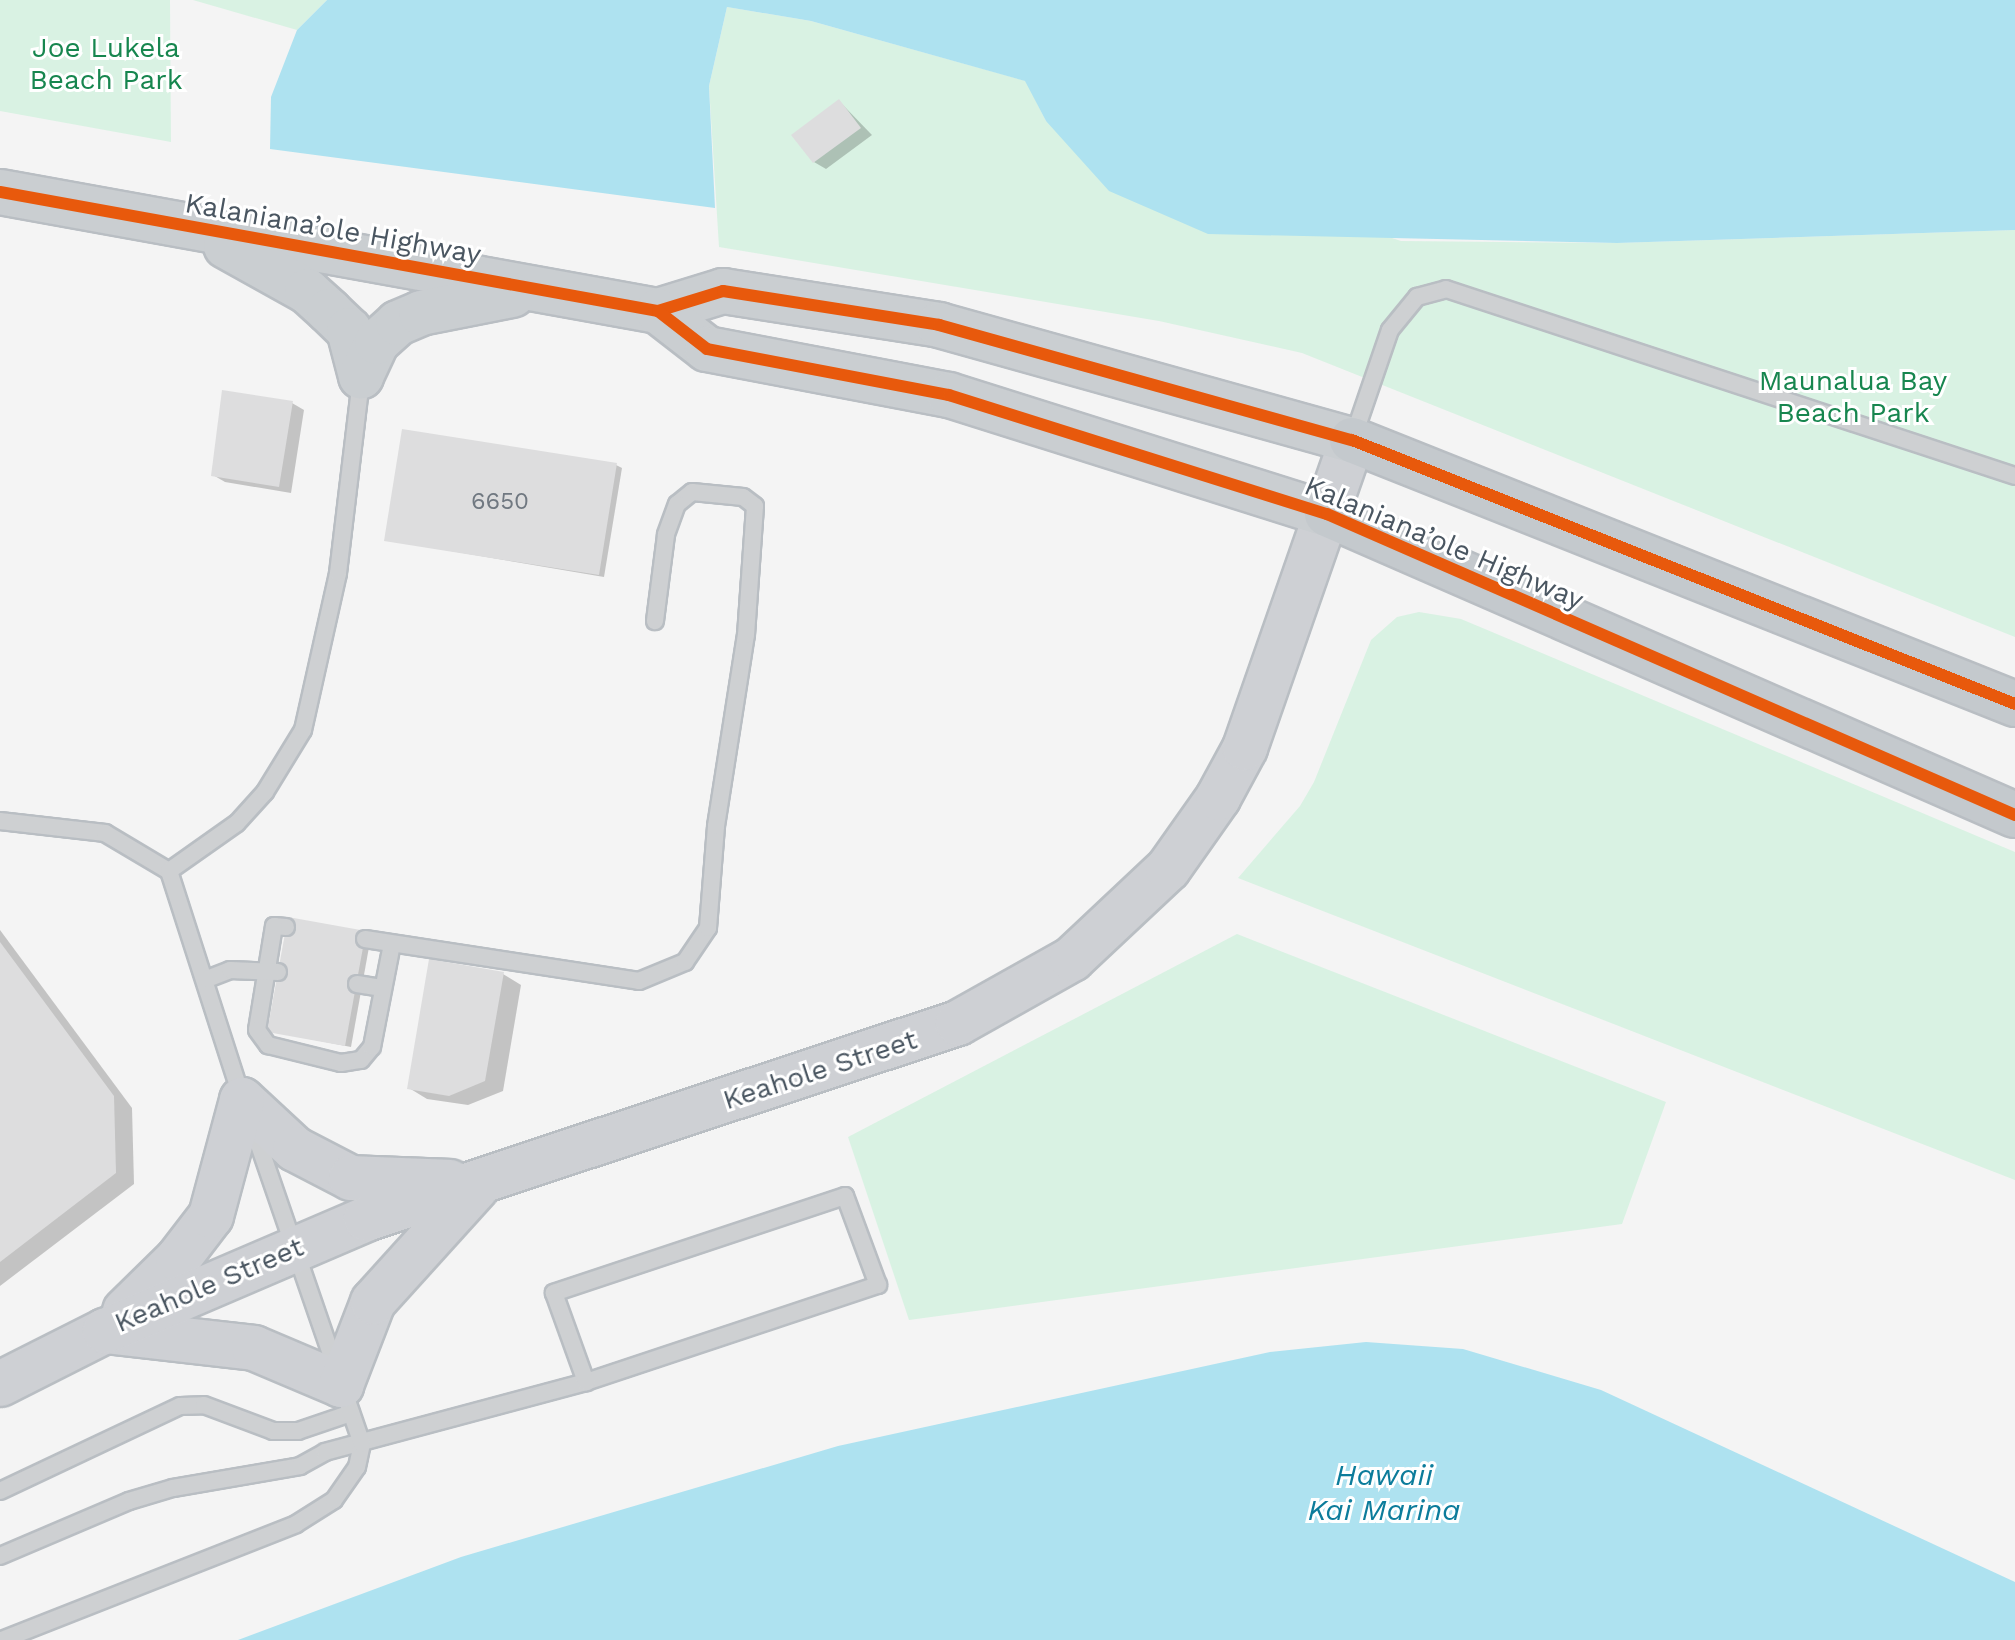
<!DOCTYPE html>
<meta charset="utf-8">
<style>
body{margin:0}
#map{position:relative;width:2015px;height:1640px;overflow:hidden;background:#f4f4f4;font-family:"Work Sans",sans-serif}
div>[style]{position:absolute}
.green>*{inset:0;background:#d9f2e3}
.water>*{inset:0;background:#aee2f0}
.shadow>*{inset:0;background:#0003}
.building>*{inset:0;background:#ddddde}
.roads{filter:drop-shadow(2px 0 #b9bec3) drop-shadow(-2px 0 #b9bec3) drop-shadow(0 2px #b9bec3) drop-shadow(0 -2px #b9bec3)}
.service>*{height:16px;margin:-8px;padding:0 8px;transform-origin:8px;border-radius:8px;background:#ced0d2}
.secondary>*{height:44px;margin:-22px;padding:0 22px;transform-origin:22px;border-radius:22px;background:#ced0d4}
.primary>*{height:44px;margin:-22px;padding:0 22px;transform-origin:22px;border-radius:22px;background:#caced1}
.trunk>*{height:44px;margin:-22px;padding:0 22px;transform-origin:22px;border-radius:22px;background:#c4c9cd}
.cycleway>*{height:12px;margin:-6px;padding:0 6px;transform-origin:6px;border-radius:6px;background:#e8590c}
span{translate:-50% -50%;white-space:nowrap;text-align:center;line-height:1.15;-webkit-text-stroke:6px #fff;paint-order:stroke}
.number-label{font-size:24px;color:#707881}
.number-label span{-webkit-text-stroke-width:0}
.park-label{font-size:28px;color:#17864f}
.street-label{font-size:28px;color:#4a5661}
.water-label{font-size:30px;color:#0c7c9b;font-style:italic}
</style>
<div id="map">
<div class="green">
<div style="clip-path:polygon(0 0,170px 0,171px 142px,0 111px)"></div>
<div style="clip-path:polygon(193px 0,327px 0,297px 30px)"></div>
<div style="clip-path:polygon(727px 7px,811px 21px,1026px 81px,1046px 121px,1401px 241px,1617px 243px,2015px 230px,2015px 637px,1302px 353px,1159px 321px,719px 247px,709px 86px)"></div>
<div style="clip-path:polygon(1419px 612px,1461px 619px,2015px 852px,2015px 1180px,1238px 878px,1300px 806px,1314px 782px,1371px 640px,1397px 617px)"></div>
<div style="clip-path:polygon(1237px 934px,1666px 1102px,1622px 1224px,909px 1320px,848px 1137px)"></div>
</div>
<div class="water">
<div style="clip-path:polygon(327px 0,2015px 0,2015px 230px,1617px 243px,1208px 234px,1109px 191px,1046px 121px,1025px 81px,811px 21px,727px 7px,709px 86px,715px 208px,270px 149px,271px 97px,297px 30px)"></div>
<div style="clip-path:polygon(1366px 1342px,1463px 1349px,1601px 1390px,2015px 1582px,2015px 1640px,238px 1640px,461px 1557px,838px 1446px,1270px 1352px)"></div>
</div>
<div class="shadow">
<div style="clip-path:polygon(840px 102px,872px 135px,826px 169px,814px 162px)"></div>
<div style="clip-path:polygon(292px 403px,304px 410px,291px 493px,225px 482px,213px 475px)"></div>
<div style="clip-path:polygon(616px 465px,622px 468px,604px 577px,386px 540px)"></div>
<div style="clip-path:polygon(0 930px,132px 1108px,134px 1184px,0 1286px)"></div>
<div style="clip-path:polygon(371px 936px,351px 1047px,269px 1031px)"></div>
<div style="clip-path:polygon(503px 974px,521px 985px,503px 1091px,468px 1105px,427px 1099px,409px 1088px)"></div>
</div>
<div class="building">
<div style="clip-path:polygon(839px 99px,861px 128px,813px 163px,791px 135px)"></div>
<div style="clip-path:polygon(222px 390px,293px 401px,279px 487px,211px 476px)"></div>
<div style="clip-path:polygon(402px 429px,617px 463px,599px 575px,384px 541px)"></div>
<div style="clip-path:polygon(288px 917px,366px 931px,345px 1046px,267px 1032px)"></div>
<div style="clip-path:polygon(0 942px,114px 1096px,116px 1173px,0 1262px)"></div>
<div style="clip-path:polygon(429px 959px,504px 972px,485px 1081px,449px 1096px,407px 1089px)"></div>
</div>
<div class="roads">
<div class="service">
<div style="left:1353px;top:438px;width:114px;rotate:-71.1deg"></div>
<div style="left:1390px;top:330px;width:43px;rotate:-50.7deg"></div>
<div style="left:1417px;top:297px;width:30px;rotate:-15deg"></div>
<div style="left:1446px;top:289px;width:599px;rotate:18.19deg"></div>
<div style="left:0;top:821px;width:106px;rotate:6.5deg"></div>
<div style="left:105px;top:833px;width:74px;rotate:30.7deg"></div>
<div style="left:169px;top:871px;width:239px;rotate:72.2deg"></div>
<div style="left:169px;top:871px;width:83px;rotate:-35.2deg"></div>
<div style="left:237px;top:823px;width:42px;rotate:-47.9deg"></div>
<div style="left:265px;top:792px;width:73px;rotate:-58.5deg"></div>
<div style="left:303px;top:730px;width:161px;rotate:-77.4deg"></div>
<div style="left:338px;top:573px;width:195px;rotate:-83.2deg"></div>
<div style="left:286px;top:927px;width:12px;rotate:-175deg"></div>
<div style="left:274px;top:926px;width:105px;rotate:99.3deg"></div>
<div style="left:257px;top:1030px;width:19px;rotate:54deg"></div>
<div style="left:268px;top:1045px;width:75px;rotate:13.9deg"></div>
<div style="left:341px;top:1063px;width:20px;rotate:-9deg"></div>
<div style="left:361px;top:1060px;width:17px;rotate:-50deg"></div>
<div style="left:372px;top:1047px;width:105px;rotate:-79deg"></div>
<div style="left:365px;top:939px;width:277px;rotate:8.7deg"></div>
<div style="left:639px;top:981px;width:50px;rotate:-22.4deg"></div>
<div style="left:685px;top:962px;width:41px;rotate:-55.9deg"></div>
<div style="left:708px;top:928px;width:102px;rotate:-85.5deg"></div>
<div style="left:716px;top:826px;width:193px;rotate:-81.1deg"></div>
<div style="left:746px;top:635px;width:129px;rotate:-86deg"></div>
<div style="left:755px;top:506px;width:15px;rotate:-143deg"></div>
<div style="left:743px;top:497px;width:51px;rotate:-174.4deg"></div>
<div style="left:692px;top:492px;width:19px;rotate:141deg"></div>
<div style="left:677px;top:504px;width:33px;rotate:110deg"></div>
<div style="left:666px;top:535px;width:87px;rotate:97.3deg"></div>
<div style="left:207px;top:979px;width:25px;rotate:-21deg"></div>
<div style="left:230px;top:970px;width:48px;rotate:2.4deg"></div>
<div style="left:357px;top:984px;width:26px;rotate:9deg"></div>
<div style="left:0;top:1491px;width:199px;rotate:-25.3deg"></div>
<div style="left:180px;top:1406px;width:24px;rotate:-2deg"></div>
<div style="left:204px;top:1405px;width:74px;rotate:20.6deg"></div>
<div style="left:273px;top:1431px;width:25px"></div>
<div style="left:298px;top:1431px;width:56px;rotate:-18.8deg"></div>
<div style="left:0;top:1556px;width:140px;rotate:-23.1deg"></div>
<div style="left:129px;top:1501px;width:46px;rotate:-16.5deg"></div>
<div style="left:173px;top:1488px;width:129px;rotate:-9.8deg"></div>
<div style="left:300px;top:1466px;width:29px;rotate:-29deg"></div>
<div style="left:325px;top:1452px;width:270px;rotate:-15deg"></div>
<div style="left:586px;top:1382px;width:308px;rotate:-18.4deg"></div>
<div style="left:878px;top:1285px;width:95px;rotate:-110.3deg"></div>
<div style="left:845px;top:1196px;width:307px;rotate:161.6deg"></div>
<div style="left:554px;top:1293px;width:95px;rotate:70.2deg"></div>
<div style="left:2px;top:1640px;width:316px;rotate:-21.5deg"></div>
<div style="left:296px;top:1524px;width:45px;rotate:-32.3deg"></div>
<div style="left:334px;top:1500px;width:40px;rotate:-55.1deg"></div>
<div style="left:357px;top:1467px;width:24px;rotate:-78deg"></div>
<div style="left:362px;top:1444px;width:334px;rotate:-109deg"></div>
</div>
<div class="secondary">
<div style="left:242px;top:1100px;width:72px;rotate:42.8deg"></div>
<div style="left:295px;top:1149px;width:63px;rotate:27.4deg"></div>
<div style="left:351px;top:1178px;width:99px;rotate:2.3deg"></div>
<div style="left:125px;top:1311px;width:74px;rotate:-44.5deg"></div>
<div style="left:178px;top:1259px;width:54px;rotate:-52.5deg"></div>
<div style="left:211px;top:1216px;width:120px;rotate:-75deg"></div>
<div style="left:105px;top:1331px;width:150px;rotate:6.5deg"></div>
<div style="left:254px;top:1348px;width:95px;rotate:23deg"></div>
<div style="left:341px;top:1385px;width:89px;rotate:-68.9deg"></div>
<div style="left:373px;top:1302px;width:154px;rotate:-47.9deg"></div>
<div style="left:0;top:1384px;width:118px;rotate:-26.8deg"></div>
<div style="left:105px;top:1331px;width:284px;rotate:-23.2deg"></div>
<div style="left:366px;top:1219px;width:624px;rotate:-18.32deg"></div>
<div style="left:958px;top:1023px;width:131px;rotate:-29.3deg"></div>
<div style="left:1072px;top:959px;width:132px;rotate:-43.2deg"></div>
<div style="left:1168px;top:869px;width:87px;rotate:-54.8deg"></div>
<div style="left:1218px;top:798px;width:57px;rotate:-61.6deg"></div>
<div style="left:1245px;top:748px;width:326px;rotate:-70.8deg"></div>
</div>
<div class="primary">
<div style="left:0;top:192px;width:669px;rotate:10.25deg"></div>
<div style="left:658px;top:311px;width:68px;rotate:-17.1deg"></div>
<div style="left:723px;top:291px;width:219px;rotate:8.9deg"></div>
<div style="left:939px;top:325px;width:429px;rotate:15.6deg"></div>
<div style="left:226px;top:246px;width:93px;rotate:29.1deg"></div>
<div style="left:307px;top:291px;width:30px;rotate:42deg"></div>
<div style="left:329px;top:311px;width:28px;rotate:44deg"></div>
<div style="left:349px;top:330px;width:48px;rotate:75.4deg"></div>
<div style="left:658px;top:311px;width:62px;rotate:37.8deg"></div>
<div style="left:707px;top:349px;width:246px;rotate:10.8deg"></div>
<div style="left:949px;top:395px;width:396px;rotate:17.5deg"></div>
<div style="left:361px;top:376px;width:38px;rotate:-65deg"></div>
<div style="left:377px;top:342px;width:28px;rotate:-42deg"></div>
<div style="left:398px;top:323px;width:25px;rotate:-23deg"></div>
<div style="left:421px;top:313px;width:93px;rotate:-11.2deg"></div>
</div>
<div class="trunk">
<div style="left:1352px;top:440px;width:714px;rotate:21.71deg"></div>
<div style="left:1327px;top:514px;width:751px;rotate:23.63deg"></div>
</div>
</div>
<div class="cycleway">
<div style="left:0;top:192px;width:669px;rotate:10.25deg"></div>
<div style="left:658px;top:311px;width:68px;rotate:-17.1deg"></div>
<div style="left:723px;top:291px;width:219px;rotate:8.9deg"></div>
<div style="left:939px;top:325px;width:429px;rotate:15.6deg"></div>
<div style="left:1352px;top:440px;width:714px;rotate:21.71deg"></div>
<div style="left:658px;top:311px;width:62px;rotate:37.8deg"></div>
<div style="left:707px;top:349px;width:246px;rotate:10.8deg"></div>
<div style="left:949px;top:395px;width:396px;rotate:17.5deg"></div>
<div style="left:1327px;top:514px;width:751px;rotate:23.63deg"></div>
</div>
<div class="number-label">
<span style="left:500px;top:502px">6650</span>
</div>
<div class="park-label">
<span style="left:106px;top:64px">Joe Lukela<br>Beach Park</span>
<span style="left:1853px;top:397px">Maunalua Bay<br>Beach Park</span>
</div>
<div class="street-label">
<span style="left:333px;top:229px;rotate:10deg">Kalaniana’ole Highway</span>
<span style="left:1444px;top:543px;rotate:23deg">Kalaniana’ole Highway</span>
<span style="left:820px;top:1070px;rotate:-18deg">Keahole Street</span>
<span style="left:209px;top:1285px;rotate:-23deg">Keahole Street</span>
</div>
<div class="water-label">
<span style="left:1384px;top:1492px">Hawaii<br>Kai Marina</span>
</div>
</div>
